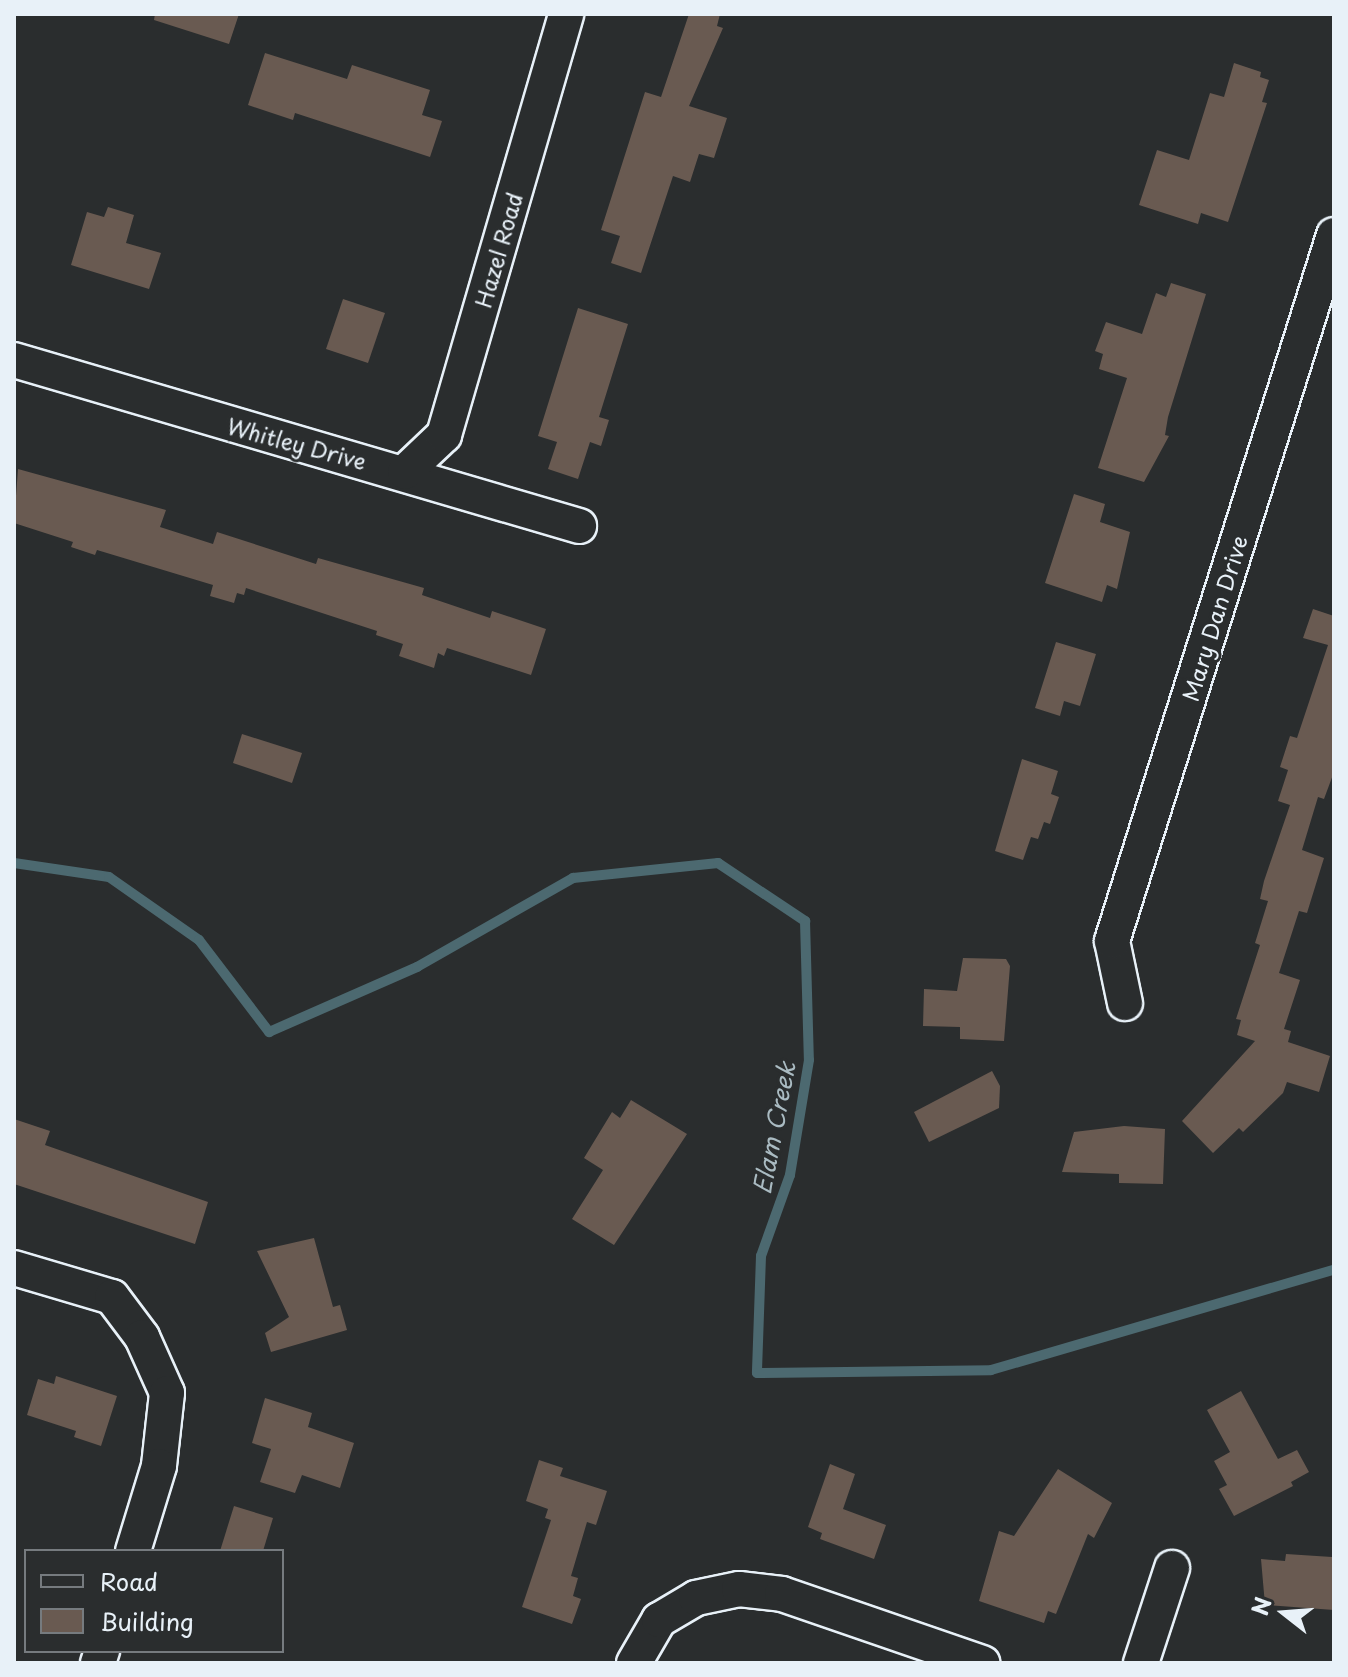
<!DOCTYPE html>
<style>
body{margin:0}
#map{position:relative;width:1348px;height:1677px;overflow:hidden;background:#2a2d2e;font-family:"Playpen Sans",sans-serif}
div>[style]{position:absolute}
.stream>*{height:10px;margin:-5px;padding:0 5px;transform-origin:5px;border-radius:5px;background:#4c6970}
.building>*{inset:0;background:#695a51}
.roads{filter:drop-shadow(2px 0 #e8f1f8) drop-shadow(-2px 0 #e8f1f8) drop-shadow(0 2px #e8f1f8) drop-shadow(0 -2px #e8f1f8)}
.minor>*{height:34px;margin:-17px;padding:0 17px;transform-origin:17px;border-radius:17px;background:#2a2d2e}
span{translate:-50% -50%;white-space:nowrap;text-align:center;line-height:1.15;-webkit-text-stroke:6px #2a2d2e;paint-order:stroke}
.street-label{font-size:22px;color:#e8f1f8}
.water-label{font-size:24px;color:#aabbc2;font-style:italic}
.frame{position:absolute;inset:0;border:16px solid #e8f1f8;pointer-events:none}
.legend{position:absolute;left:24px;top:1549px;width:260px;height:104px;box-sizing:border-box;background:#2a2d2e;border:2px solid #767b7f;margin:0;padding:10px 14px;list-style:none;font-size:24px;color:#e8f1f8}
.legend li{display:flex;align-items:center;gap:16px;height:40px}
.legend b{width:40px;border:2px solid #767b7f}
.north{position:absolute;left:1244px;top:1573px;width:80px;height:80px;-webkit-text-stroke:6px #2a2d2e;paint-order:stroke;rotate:287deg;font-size:22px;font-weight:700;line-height:32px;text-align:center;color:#e8f1f8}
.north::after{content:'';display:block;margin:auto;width:28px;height:36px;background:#e8f1f8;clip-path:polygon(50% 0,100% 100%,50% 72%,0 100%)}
</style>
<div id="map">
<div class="stream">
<div style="left:14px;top:863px;width:96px;rotate:8.4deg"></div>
<div style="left:109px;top:877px;width:110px;rotate:35deg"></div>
<div style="left:199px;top:940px;width:116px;rotate:52.7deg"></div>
<div style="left:269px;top:1032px;width:162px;rotate:-23.7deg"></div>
<div style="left:417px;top:967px;width:180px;rotate:-29.7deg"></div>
<div style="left:573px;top:878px;width:146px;rotate:-5.9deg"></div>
<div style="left:718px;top:863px;width:105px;rotate:33.7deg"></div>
<div style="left:805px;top:921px;width:139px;rotate:88.4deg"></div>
<div style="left:809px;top:1060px;width:117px;rotate:99.4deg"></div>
<div style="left:790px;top:1175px;width:86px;rotate:109.7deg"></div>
<div style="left:761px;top:1256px;width:117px;rotate:92deg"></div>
<div style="left:757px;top:1373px;width:234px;rotate:-0.7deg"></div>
<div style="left:991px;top:1370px;width:357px;rotate:-16.3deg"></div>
</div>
<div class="building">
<div style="clip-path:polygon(155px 14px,239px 14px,229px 44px,154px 20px)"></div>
<div style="clip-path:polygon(689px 14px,720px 14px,717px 26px,723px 28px,689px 106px,727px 118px,714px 158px,699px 154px,690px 182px,673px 176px,641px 273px,611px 263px,620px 236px,601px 230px,645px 92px,661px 97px)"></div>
<div style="clip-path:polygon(265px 53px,347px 79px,352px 65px,430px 90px,422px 115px,442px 121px,430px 157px,295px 113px,293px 120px,248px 105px)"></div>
<div style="clip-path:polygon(1234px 63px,1261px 72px,1260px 77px,1269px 80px,1262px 102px,1267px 103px,1228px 222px,1201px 213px,1198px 224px,1139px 205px,1157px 150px,1189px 160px,1210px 93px,1224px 97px)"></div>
<div style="clip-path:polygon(108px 207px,134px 215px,126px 243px,161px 253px,149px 289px,71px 265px,87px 212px,104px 217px)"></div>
<div style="clip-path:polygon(1171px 283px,1206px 294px,1168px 417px,1165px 435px,1169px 436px,1144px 482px,1098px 468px,1127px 378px,1099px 369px,1103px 354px,1095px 351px,1106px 322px,1142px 334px,1156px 293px,1166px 297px)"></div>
<div style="clip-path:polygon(343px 299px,385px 313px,368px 363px,326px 349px)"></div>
<div style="clip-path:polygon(578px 308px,628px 324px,599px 417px,609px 420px,601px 446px,590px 442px,578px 479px,548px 469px,557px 442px,538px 436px)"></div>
<div style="clip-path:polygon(18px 469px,166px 510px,160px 527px,213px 544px,217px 532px,316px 564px,318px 558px,424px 588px,422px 595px,490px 618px,492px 611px,546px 629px,531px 675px,447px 648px,444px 656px,438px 653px,434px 668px,399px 656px,403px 644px,376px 635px,377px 631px,246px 588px,244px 595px,237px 593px,234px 603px,210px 596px,213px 585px,97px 550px,95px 555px,71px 547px,73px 542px,14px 523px)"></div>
<div style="clip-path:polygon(1074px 494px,1105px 504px,1100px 522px,1130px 532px,1117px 589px,1107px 585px,1102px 602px,1045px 583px)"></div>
<div style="clip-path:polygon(1313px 609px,1334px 616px,1334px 772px,1324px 799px,1318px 797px,1302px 850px,1324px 858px,1307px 913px,1299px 911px,1279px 973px,1300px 980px,1284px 1029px,1291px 1031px,1288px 1042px,1330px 1056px,1319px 1092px,1287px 1082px,1283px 1093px,1243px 1132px,1239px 1128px,1213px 1153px,1182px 1121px,1255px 1041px,1237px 1035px,1241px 1020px,1236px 1019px,1260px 945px,1255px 943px,1268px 901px,1260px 899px,1264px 881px,1290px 805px,1278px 801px,1288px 770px,1280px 767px,1290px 736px,1297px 738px,1328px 645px,1303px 638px)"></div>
<div style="clip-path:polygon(1056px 642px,1096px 654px,1080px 706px,1064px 701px,1060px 716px,1035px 708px)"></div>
<div style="clip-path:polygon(242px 734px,302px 753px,292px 783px,233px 763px)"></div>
<div style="clip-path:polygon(1022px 759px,1058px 771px,1051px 794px,1059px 797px,1050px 824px,1044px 822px,1038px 839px,1031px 837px,1023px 860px,995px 851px)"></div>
<div style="clip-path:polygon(963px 958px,1006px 959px,1010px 966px,1004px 1041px,960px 1039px,960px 1027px,923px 1026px,924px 989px,957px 991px)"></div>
<div style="clip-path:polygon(992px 1071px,1000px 1086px,999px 1108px,929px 1142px,914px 1112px)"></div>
<div style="clip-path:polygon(631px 1100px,687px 1134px,614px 1245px,572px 1219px,603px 1170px,584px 1158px,612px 1112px,620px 1118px)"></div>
<div style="clip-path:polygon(14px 1119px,50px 1131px,45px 1145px,208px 1202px,195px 1244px,14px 1184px)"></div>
<div style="clip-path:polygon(1124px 1126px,1165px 1129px,1163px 1184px,1119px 1183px,1119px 1174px,1062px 1172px,1074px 1132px)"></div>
<div style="clip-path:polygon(314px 1238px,333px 1307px,340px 1305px,347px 1330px,271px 1352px,265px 1333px,289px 1317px,257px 1251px)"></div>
<div style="clip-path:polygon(56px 1376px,117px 1396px,101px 1446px,74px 1437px,76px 1431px,27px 1415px,38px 1379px,54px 1384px)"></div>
<div style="clip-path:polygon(1241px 1391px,1278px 1459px,1297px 1450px,1309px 1472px,1291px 1482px,1293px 1486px,1234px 1516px,1219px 1489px,1227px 1485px,1214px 1461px,1230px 1452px,1207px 1410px)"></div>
<div style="clip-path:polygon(265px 1398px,312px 1413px,308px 1427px,354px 1443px,340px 1488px,302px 1475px,295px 1493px,260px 1482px,271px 1449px,252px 1443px)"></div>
<div style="clip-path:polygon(539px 1460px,563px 1468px,560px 1476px,607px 1491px,596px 1525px,587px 1522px,571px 1576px,578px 1578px,573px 1596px,581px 1599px,572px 1624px,522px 1607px,551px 1520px,545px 1518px,548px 1509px,526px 1501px)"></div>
<div style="clip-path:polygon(830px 1464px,855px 1474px,843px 1509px,886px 1525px,874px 1559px,820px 1539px,822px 1533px,808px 1527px)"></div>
<div style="clip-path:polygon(1058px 1469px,1112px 1503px,1094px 1538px,1088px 1534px,1056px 1614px,1048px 1611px,1044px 1623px,979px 1601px,999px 1531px,1014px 1536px)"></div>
<div style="clip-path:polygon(234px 1506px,273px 1518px,263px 1551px,220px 1551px)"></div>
<div style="clip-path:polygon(1286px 1554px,1332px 1557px,1334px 1610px,1265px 1605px,1261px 1559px,1285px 1561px)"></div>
</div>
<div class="roads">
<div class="minor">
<div style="left:14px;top:360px;width:589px;rotate:16.37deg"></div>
<div style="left:405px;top:472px;width:54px;rotate:-43.5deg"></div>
<div style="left:444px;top:435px;width:438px;rotate:-73.8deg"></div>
<div style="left:1125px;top:1003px;width:63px;rotate:-101.8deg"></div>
<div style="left:1112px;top:941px;width:740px;rotate:-72.54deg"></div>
<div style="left:14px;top:1268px;width:102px;rotate:16.5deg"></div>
<div style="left:112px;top:1297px;width:50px;rotate:53.1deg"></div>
<div style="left:142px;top:1337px;width:61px;rotate:65.9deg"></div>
<div style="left:167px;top:1393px;width:73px;rotate:96.3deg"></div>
<div style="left:159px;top:1466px;width:89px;rotate:107deg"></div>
<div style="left:98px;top:1663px;width:13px;rotate:-72deg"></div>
<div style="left:634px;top:1663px;width:50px;rotate:-59.8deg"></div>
<div style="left:659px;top:1620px;width:43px;rotate:-30.7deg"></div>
<div style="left:696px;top:1598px;width:44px;rotate:-11.8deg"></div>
<div style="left:739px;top:1589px;width:43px;rotate:6.6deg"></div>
<div style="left:782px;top:1594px;width:212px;rotate:19deg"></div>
<div style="left:1141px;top:1663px;width:100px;rotate:-71.9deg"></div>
</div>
</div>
<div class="street-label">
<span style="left:498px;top:250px;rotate:-74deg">Hazel Road</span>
<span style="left:297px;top:443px;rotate:15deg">Whitley Drive</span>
<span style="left:1214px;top:618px;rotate:-73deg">Mary Dan Drive</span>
</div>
<div class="water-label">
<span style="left:774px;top:1128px;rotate:-79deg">Elam Creek</span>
</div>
<div class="frame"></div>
<ul class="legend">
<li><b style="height:10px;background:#2a2d2e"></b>Road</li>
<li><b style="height:22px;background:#695a51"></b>Building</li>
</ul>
<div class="north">N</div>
</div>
